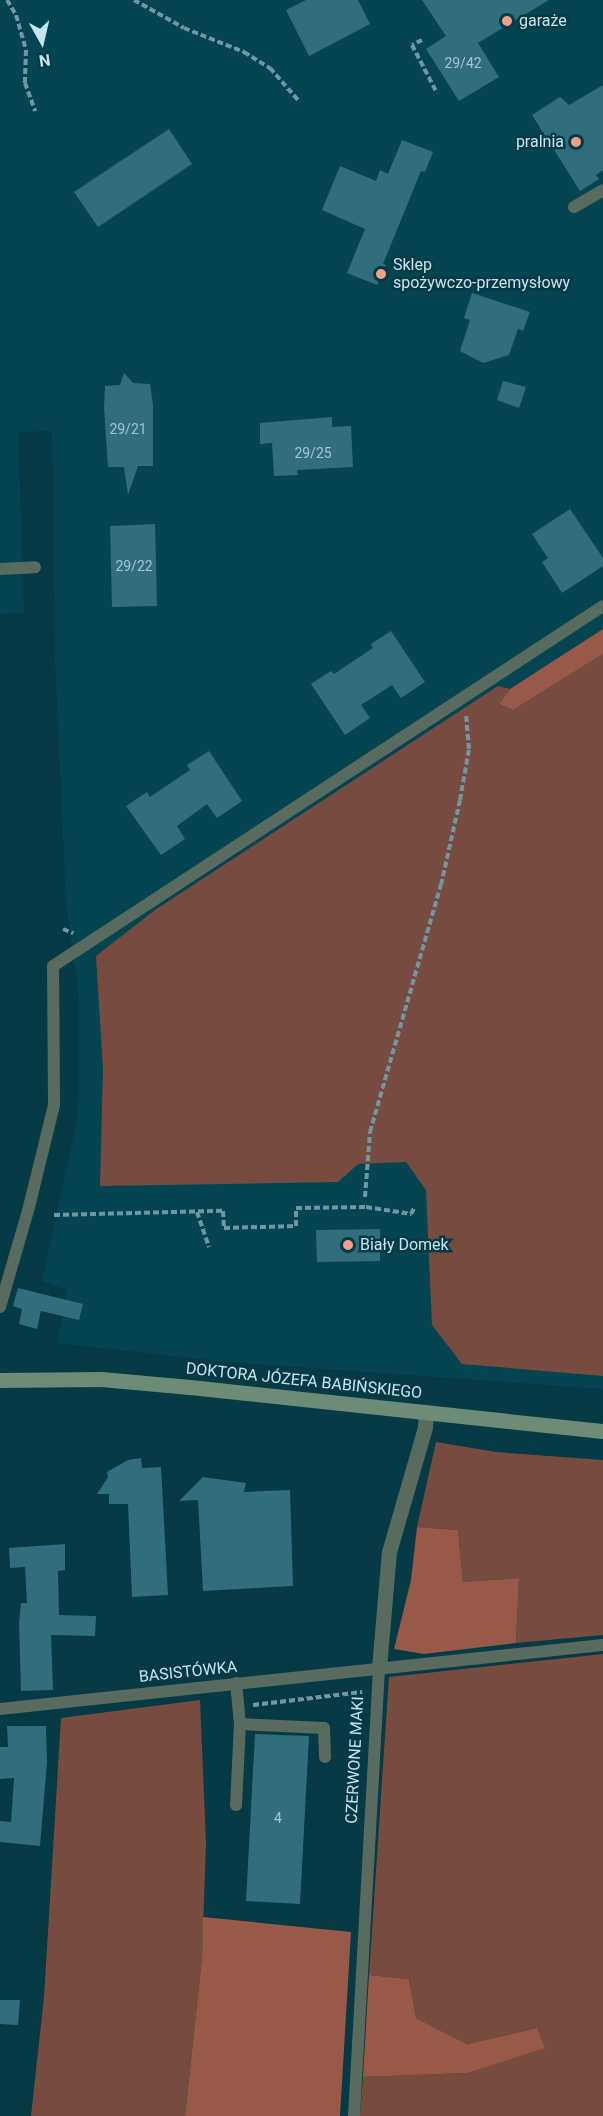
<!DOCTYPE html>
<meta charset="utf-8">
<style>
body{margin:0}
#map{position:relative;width:603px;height:2116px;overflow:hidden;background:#063a44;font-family:Roboto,sans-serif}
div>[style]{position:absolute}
.built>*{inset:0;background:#054551}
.green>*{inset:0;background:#784b40}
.forest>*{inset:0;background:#985949}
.building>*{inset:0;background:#306e7c}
.path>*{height:4px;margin-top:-2px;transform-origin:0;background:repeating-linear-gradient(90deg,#6f97a0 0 6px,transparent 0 9px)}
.lane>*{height:12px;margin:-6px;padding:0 6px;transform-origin:6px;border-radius:6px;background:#596b5f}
.street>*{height:15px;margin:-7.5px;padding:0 7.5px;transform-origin:7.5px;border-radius:7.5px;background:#596b5f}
.secondary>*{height:15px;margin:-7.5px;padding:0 7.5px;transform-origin:7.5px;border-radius:7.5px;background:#6d8b76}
.dots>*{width:16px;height:16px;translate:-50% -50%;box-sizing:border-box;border:3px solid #063a44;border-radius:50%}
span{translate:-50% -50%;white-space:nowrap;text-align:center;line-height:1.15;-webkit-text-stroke:5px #063a44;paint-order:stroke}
.number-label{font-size:14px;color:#a0c6d0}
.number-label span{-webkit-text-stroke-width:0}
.poi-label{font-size:16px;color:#c6e4ec}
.left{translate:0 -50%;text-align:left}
.right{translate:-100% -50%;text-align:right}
.street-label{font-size:16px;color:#c6e4ec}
.north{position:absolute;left:12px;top:12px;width:60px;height:60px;-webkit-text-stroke:4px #063a44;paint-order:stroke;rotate:172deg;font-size:16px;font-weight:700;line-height:24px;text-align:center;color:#c6e4ec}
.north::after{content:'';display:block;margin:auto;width:21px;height:27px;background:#c6e4ec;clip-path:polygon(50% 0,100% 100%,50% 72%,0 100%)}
</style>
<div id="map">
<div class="built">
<div style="clip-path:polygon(0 0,603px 0,603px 1389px,227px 1362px,57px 1343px,67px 1290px,42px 1281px,76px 1124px,79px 1093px,79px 998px,66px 901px,55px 661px,52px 431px,18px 432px,24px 613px,0 614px)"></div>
</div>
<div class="green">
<div style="clip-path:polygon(603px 654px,603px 1376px,462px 1364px,432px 1325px,426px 1190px,406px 1162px,358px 1164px,338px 1182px,100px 1186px,103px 1069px,96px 956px,155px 910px,498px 686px,510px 689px,499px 704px,513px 710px)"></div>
<div style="clip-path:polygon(436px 1442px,496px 1452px,603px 1460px,603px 1635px,516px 1643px,519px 1578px,463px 1582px,458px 1530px,417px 1527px)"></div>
<div style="clip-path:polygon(603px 1654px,603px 2116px,360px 2116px,363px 2077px,467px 2073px,537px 2028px,467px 2044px,416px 2018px,409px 1979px,369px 1975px,389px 1677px)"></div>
<div style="clip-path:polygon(200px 1700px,206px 1843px,202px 1958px,185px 2116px,31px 2116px,44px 1997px,61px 1718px)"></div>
</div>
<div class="forest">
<div style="clip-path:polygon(603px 629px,603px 654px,513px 710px,499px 704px,510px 689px)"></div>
<div style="clip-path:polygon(417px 1527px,458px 1530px,463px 1582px,519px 1578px,516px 1643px,424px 1654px,394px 1649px,411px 1580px)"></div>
<div style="clip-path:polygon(203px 1917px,351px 1932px,340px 2116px,185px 2116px,202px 1958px)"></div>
<div style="clip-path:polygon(369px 1975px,409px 1979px,416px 2018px,467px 2044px,537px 2028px,545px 2048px,467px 2073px,363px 2077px)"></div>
</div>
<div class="building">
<div style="clip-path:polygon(306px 0,358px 0,370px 24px,309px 56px,286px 10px)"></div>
<div style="clip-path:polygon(422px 0,549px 0,478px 43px,499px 77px,459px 101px,426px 49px,446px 36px)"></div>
<div style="clip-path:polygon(603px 85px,603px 170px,596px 175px,599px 179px,580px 191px,532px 115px,560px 97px,569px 105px)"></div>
<div style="clip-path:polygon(169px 129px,192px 164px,98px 227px,74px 192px)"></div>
<div style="clip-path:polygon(402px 140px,433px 152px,425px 172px,421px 171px,383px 264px,386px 265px,377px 285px,347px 273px,365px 229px,322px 210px,340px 166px,376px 181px,380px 170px,388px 174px)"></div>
<div style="clip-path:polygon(472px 293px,530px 312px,523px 331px,518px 329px,509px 355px,483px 363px,460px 351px,470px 320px,464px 318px)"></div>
<div style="clip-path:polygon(124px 373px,133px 383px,150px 384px,153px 405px,153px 466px,138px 466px,128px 495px,124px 467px,108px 467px,104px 407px,105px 386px,120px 385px)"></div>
<div style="clip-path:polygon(503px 381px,526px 387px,519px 408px,497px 400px)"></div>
<div style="clip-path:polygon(332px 417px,332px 427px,351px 426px,353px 467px,297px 470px,298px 475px,274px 476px,272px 443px,260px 444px,260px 423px)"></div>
<div style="clip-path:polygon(570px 509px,603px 558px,603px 566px,562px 593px,542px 562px,548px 558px,532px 534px)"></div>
<div style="clip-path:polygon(155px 524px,157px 606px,112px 607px,110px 526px)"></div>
<div style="clip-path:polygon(391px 631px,425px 682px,401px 698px,392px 685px,361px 705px,370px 718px,345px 735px,311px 684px,331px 671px,334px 674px,373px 648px,371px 644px)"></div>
<div style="clip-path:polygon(209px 751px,242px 801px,217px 818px,207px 804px,177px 826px,185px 839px,161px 855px,126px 806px,147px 792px,150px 797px,190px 770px,187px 765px)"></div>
<div style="clip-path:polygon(380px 1229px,380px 1261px,317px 1262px,316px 1230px)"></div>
<div style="clip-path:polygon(18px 1288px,83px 1304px,79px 1320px,41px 1311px,37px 1329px,19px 1324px,22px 1309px,13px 1306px)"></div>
<div style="clip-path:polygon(141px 1458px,142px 1468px,161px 1467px,168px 1595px,132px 1597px,128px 1504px,109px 1504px,109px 1494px,97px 1494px,108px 1477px,107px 1472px,128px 1460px)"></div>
<div style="clip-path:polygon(203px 1477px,246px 1483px,244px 1492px,290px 1490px,293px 1586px,203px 1591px,198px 1500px,179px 1501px)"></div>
<div style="clip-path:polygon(65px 1544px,65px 1570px,58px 1571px,59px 1615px,96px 1616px,95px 1636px,51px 1635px,53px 1690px,21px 1691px,19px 1623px,21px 1603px,27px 1603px,25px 1567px,10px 1568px,9px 1548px)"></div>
<div style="clip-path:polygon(7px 1726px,46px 1726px,47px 1762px,40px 1846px,0 1842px,0 1821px,11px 1822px,14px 1778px,0 1779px,0 1747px,8px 1747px)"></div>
<div style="clip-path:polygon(255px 1734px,309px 1736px,300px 1904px,246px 1901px)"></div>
<div style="clip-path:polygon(0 2000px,20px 2000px,18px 2025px,0 2024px)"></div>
</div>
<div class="path">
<div style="left:7px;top:0;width:17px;rotate:59deg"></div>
<div style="left:16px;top:15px;width:36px;rotate:74deg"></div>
<div style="left:26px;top:50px;width:33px;rotate:92deg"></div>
<div style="left:25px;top:83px;width:30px;rotate:70deg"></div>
<div style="left:134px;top:0;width:57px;rotate:29.2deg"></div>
<div style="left:184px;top:28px;width:65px;rotate:21.8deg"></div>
<div style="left:244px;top:52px;width:31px;rotate:32deg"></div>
<div style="left:270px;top:68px;width:43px;rotate:48.8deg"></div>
<div style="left:422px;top:40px;width:11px;rotate:153deg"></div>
<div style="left:412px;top:45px;width:54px;rotate:62.5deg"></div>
<div style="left:63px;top:929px;width:11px;rotate:22deg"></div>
<div style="left:365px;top:1197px;width:65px;rotate:-85.6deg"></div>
<div style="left:370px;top:1132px;width:257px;rotate:-74deg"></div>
<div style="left:441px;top:885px;width:87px;rotate:-77.4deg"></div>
<div style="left:460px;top:800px;width:52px;rotate:-80deg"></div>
<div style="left:469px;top:749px;width:33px;rotate:-95deg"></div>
<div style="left:197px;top:1212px;width:37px;rotate:71deg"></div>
<div style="left:54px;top:1215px;width:169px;rotate:-1.4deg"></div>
<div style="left:223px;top:1211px;width:17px;rotate:87deg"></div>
<div style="left:224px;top:1228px;width:72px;rotate:-1.6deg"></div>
<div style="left:296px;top:1226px;width:18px;rotate:-90deg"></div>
<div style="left:296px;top:1208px;width:70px;rotate:-0.8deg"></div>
<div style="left:366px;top:1207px;width:46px;rotate:8.8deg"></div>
<div style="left:411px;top:1214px;width:7px;rotate:-63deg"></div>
<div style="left:253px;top:1705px;width:110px;rotate:-6.8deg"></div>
</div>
<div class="lane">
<div style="left:574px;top:207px;width:34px;rotate:-30deg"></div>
<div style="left:0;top:569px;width:35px;rotate:-3deg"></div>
<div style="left:0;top:1307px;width:104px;rotate:-73.8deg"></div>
<div style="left:29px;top:1207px;width:105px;rotate:-76.2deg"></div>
<div style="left:54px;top:1105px;width:139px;rotate:-90.4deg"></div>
<div style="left:53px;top:966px;width:657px;rotate:-33.21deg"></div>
<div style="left:236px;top:1683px;width:41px;rotate:84.4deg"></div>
<div style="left:240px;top:1724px;width:84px;rotate:2.7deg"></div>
<div style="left:324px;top:1728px;width:29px;rotate:88deg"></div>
<div style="left:0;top:1709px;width:606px;rotate:-6.06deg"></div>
<div style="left:236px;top:1805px;width:81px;rotate:-87.2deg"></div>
<div style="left:354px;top:2116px;width:449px;rotate:-86.8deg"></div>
</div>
<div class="street">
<div style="left:379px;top:1668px;width:116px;rotate:-85.1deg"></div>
<div style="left:389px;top:1552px;width:130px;rotate:-73.9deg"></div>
<div style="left:425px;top:1427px;width:15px;rotate:-86deg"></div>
</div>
<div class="secondary">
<div style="left:0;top:1380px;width:101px;rotate:-0.6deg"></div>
<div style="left:101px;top:1379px;width:89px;rotate:5.1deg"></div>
<div style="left:190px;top:1387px;width:415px;rotate:6.1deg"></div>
</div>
<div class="dots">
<div style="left:507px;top:21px;background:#f49e88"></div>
<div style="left:576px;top:142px;background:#f49e88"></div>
<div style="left:381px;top:274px;background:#f49e88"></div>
<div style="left:348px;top:1245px;background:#f49e88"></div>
</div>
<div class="number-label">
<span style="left:463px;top:63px">29/42</span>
<span style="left:128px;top:429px">29/21</span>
<span style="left:313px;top:453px">29/25</span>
<span style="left:134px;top:566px">29/22</span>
<span style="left:278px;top:1818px">4</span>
</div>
<div class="poi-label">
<span class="left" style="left:519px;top:21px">garaże</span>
<span class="right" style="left:564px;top:142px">pralnia</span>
<span class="left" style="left:393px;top:274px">Sklep<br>spożywczo-przemysłowy</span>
<span class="left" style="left:360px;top:1245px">Biały Domek</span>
</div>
<div class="street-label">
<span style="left:304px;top:1381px;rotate:6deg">DOKTORA JÓZEFA BABIŃSKIEGO</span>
<span style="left:188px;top:1672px;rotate:-6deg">BASISTÓWKA</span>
<span style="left:355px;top:1760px;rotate:-87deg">CZERWONE MAKI</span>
</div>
<div class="north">N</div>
</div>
